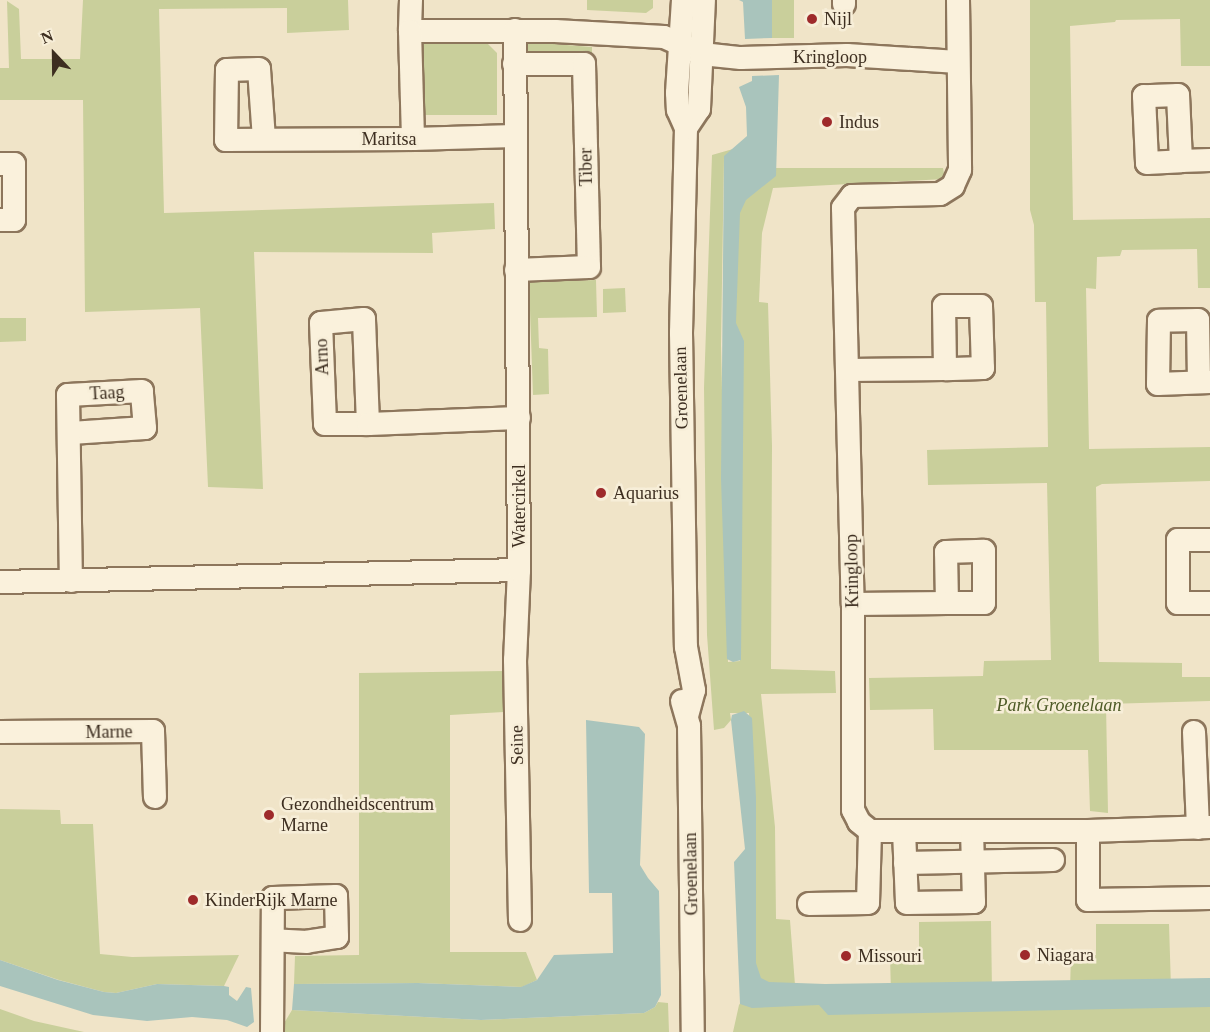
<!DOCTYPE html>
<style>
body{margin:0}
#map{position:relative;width:1210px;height:1032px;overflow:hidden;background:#f0e4c8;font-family:"Times New Roman",serif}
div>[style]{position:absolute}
.green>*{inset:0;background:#c9cf9b}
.water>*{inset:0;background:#a9c4bc}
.roads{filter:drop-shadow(2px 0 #8d765c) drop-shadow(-2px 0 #8d765c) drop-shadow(0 2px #8d765c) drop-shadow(0 -2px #8d765c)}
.minor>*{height:22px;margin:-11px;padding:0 11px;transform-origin:11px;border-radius:11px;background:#faf1dc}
.dots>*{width:16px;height:16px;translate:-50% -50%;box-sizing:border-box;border:3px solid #f7eed8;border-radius:50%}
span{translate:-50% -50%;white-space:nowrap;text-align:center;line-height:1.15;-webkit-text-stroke:5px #f7eed8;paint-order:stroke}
.poi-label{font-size:18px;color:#3d2e20}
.left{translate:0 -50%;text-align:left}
.street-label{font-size:18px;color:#3d2e20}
.park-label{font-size:18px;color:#4d5a26;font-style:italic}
.north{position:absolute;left:24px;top:24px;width:60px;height:60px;-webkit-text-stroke:4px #f7eed8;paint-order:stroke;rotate:338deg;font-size:16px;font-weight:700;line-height:24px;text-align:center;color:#3d2e20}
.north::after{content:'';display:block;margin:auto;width:21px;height:27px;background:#3d2e20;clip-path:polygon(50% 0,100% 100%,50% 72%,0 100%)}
</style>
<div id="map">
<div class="green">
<div style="clip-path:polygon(83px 0,348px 0,349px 30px,287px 33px,287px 8px,159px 9px,164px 213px,494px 203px,495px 229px,432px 233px,433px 253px,254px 252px,263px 489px,208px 487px,200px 308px,85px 312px,83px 100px,0 100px,0 68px,9px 68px,7px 1px,19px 9px,21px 59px,80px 59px)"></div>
<div style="clip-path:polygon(587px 0,653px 0,653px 8px,646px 13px,587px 10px)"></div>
<div style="clip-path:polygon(772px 0,794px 0,794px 38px,772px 38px)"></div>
<div style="clip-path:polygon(1030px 0,1210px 0,1210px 66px,1181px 66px,1180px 19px,1116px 20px,1115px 22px,1070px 26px,1073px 220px,1210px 218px,1210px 288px,1198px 288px,1197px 249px,1122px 250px,1120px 256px,1097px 257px,1096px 289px,1086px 288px,1089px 449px,1210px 447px,1210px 481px,1102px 484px,1096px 487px,1099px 662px,1182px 663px,1182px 677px,1210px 677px,1210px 701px,1106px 704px,1108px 813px,1090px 811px,1088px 750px,934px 750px,933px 709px,870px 710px,869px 678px,983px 676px,984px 661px,1051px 660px,1047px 483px,928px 485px,927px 450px,1048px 447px,1046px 302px,1035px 302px,1034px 225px,1030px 210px)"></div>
<div style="clip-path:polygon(417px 41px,485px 41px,497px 53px,497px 115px,418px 115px)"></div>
<div style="clip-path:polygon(528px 42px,592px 47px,592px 57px,527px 57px)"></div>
<div style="clip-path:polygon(733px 149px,724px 157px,721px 345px,728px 662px,740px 661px,734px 322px,738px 212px,747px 194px,774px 168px,943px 168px,945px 179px,773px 188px,762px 233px,759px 302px,768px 303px,772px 446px,771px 669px,835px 671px,836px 693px,761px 694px,775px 827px,776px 919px,790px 920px,795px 985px,891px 993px,890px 956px,919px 954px,919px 922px,991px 921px,992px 991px,1070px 990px,1071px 955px,1096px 955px,1096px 924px,1169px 924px,1171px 988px,1210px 988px,1210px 1032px,733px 1032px,739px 1005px,758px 976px,754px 962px,755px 856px,749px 713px,730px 713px,731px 720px,724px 728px,714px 730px,707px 635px,704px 388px,712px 155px)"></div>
<div style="clip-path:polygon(596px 280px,597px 317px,538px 318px,539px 348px,548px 349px,549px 394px,533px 395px,529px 282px)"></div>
<div style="clip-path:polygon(625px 288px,626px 312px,603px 313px,603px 289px)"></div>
<div style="clip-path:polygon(0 318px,26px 318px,26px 341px,0 342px)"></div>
<div style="clip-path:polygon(504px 671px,504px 712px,450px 715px,450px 952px,526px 952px,537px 980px,522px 987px,418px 983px,294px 984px,295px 956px,359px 955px,359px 673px)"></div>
<div style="clip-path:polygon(0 809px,60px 810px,61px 824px,93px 824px,100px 954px,132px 957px,239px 955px,224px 986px,157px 984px,116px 993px,104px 992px,59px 980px,0 960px)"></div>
<div style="clip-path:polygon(658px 1002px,668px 1003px,669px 1032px,282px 1032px,280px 1030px,292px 1010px,481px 1020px,644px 1013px,655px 1007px)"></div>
<div style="clip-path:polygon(0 1009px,34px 1021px,84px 1032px,0 1032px)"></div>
</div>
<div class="water">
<div style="clip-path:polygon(739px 0,772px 0,772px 38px,745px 39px,743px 2px)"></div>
<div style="clip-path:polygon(779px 75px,776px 176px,746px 200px,740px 213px,736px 323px,744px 341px,741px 660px,733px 662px,727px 659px,721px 479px,724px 156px,747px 136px,746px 107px,739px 87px,752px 81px,752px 76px)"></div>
<div style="clip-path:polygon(744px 711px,752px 718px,756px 798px,756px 963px,761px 978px,769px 982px,825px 984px,1210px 978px,1210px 1007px,828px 1015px,819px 1005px,752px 1008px,740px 1004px,734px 862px,745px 849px,731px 720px,732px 715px)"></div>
<div style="clip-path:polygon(586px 720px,639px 727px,645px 734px,640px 865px,648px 878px,659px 891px,661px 995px,655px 1007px,644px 1013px,481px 1020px,292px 1010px,294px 984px,418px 983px,521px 987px,537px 980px,554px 955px,613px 953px,612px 893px,589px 893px)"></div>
<div style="clip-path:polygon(0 960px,58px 980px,104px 992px,116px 993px,157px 984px,224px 986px,229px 987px,229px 995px,237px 1001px,246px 987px,251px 988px,254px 1022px,247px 1027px,227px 1020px,192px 1017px,147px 1021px,93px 1015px,0 986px)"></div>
</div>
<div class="roads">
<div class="minor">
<div style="left:411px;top:0;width:31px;rotate:92deg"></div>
<div style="left:410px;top:31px;width:145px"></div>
<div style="left:555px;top:31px;width:109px;rotate:3.2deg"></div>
<div style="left:664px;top:37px;width:42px;rotate:24.1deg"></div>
<div style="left:702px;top:54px;width:39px;rotate:6deg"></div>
<div style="left:741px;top:58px;width:106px;rotate:-1.6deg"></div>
<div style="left:847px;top:55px;width:111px;rotate:3.6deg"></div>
<div style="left:683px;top:0;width:93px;rotate:93.7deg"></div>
<div style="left:677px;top:93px;width:17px;rotate:87deg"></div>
<div style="left:678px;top:110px;width:20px;rotate:66deg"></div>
<div style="left:686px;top:128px;width:205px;rotate:91.4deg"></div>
<div style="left:681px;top:333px;width:314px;rotate:89.1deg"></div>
<div style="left:686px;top:647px;width:44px;rotate:79.5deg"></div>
<div style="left:694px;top:690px;width:27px;rotate:105deg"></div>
<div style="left:844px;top:0;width:4px;rotate:90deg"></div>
<div style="left:958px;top:0;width:170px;rotate:89.3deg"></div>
<div style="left:960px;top:170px;width:17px;rotate:114deg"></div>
<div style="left:953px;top:186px;width:15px;rotate:148deg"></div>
<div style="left:940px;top:194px;width:88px;rotate:178.7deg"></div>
<div style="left:852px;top:196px;width:15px;rotate:127deg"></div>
<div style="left:843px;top:208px;width:396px;rotate:88.6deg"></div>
<div style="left:853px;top:604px;width:206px;rotate:90deg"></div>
<div style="left:853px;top:810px;width:13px;rotate:63deg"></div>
<div style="left:859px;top:822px;width:14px;rotate:39deg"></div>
<div style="left:870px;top:831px;width:218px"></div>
<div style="left:1088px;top:831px;width:122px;rotate:-1.9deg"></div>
<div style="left:410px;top:31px;width:108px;rotate:88.4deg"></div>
<div style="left:514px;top:64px;width:70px"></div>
<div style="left:584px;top:64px;width:203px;rotate:88.6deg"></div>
<div style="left:589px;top:267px;width:73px;rotate:177.6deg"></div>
<div style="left:686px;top:128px;width:23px;rotate:-56deg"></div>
<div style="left:699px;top:109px;width:109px;rotate:-87.4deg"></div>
<div style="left:264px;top:139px;width:70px;rotate:-94.1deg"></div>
<div style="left:259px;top:69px;width:32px;rotate:178deg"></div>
<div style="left:227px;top:70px;width:70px;rotate:90.8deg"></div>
<div style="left:226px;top:140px;width:187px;rotate:-0.3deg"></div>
<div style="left:413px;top:139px;width:101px;rotate:-1.7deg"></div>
<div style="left:1181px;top:161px;width:66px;rotate:-92.6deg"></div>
<div style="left:1178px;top:95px;width:34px;rotate:178deg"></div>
<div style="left:1144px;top:96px;width:67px;rotate:87.4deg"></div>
<div style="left:1147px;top:163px;width:34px;rotate:-3deg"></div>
<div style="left:1181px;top:161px;width:29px;rotate:-2deg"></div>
<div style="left:0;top:164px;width:14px"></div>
<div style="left:14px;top:164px;width:56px;rotate:90deg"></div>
<div style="left:14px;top:220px;width:14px;rotate:180deg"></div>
<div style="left:848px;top:370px;width:97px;rotate:-0.6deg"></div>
<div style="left:945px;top:369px;width:63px;rotate:-90.9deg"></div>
<div style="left:944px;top:306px;width:37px"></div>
<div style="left:981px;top:306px;width:62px;rotate:88.2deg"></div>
<div style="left:983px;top:368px;width:38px;rotate:178deg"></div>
<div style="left:1199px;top:382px;width:62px;rotate:-90.9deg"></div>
<div style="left:1198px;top:320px;width:39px;rotate:179deg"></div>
<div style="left:1159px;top:321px;width:63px;rotate:90.9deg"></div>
<div style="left:1158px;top:384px;width:52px;rotate:-2.2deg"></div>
<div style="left:368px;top:424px;width:105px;rotate:-92.2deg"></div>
<div style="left:364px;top:319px;width:43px;rotate:174.7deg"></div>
<div style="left:321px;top:323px;width:101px;rotate:87.7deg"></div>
<div style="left:325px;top:424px;width:43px"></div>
<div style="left:368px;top:424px;width:151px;rotate:-2.3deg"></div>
<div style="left:71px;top:433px;width:74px;rotate:-3.9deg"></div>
<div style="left:145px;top:428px;width:37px;rotate:-95deg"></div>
<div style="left:142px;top:391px;width:74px;rotate:176.9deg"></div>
<div style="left:68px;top:395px;width:186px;rotate:89.1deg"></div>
<div style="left:1210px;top:540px;width:32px;rotate:180deg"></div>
<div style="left:1178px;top:540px;width:63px;rotate:90deg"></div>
<div style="left:1178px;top:603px;width:32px"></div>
<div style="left:519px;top:570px;width:90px;rotate:92.5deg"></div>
<div style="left:515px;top:660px;width:260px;rotate:88.9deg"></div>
<div style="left:0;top:582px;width:519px;rotate:-1.32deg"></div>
<div style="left:519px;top:570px;width:540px;rotate:-90.42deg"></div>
<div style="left:853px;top:604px;width:94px;rotate:-0.6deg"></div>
<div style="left:947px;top:603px;width:51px;rotate:-91.1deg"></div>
<div style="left:946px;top:552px;width:38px;rotate:-2deg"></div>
<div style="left:984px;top:551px;width:52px;rotate:90deg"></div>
<div style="left:984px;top:603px;width:37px;rotate:180deg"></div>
<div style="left:682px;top:701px;width:26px;rotate:74deg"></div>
<div style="left:689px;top:726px;width:306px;rotate:89.3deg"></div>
<div style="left:0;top:732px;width:153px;rotate:-0.4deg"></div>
<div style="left:153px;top:731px;width:66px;rotate:88.3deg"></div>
<div style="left:1194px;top:732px;width:96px;rotate:87.6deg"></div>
<div style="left:904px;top:831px;width:72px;rotate:87.6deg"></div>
<div style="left:907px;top:903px;width:67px;rotate:-0.9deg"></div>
<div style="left:974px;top:902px;width:71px;rotate:-91.6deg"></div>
<div style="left:1088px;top:831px;width:69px;rotate:90deg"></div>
<div style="left:1088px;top:900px;width:122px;rotate:-0.9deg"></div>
<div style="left:905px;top:863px;width:148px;rotate:-1.2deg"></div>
<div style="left:809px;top:904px;width:59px;rotate:-1deg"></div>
<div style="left:868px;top:903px;width:72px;rotate:-88.4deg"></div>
<div style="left:272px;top:1032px;width:134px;rotate:-89.6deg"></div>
<div style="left:273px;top:898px;width:63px;rotate:-1.8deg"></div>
<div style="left:336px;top:896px;width:41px;rotate:88.6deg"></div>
<div style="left:337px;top:937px;width:30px;rotate:171deg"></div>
<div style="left:307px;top:942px;width:33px;rotate:-177deg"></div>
</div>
</div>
<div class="dots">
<div style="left:812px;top:19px;background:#9e2a2b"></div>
<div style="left:827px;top:122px;background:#9e2a2b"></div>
<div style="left:601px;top:493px;background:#9e2a2b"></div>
<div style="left:269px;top:815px;background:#9e2a2b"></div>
<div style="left:193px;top:900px;background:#9e2a2b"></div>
<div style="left:1025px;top:955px;background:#9e2a2b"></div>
<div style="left:846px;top:956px;background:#9e2a2b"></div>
</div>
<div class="poi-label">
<span class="left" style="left:824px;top:19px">Nijl</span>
<span class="left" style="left:839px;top:122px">Indus</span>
<span class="left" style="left:613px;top:493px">Aquarius</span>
<span class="left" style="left:281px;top:815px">Gezondheidscentrum<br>Marne</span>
<span class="left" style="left:205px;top:900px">KinderRijk Marne</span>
<span class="left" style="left:1037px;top:955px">Niagara</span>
<span class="left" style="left:858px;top:956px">Missouri</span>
</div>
<div class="street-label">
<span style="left:830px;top:57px">Kringloop</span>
<span style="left:389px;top:139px">Maritsa</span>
<span style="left:586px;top:167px;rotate:-91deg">Tiber</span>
<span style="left:322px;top:357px;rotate:-92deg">Arno</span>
<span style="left:681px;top:388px;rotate:-91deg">Groenelaan</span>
<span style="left:107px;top:393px;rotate:-3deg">Taag</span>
<span style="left:519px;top:506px;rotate:-90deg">Watercirkel</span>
<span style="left:852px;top:571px;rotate:-91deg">Kringloop</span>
<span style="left:109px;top:732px;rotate:-1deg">Marne</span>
<span style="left:517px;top:745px;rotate:-91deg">Seine</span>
<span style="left:691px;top:874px;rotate:-91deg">Groenelaan</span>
</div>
<div class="park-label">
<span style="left:1059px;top:705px">Park Groenelaan</span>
</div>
<div class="north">N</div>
</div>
